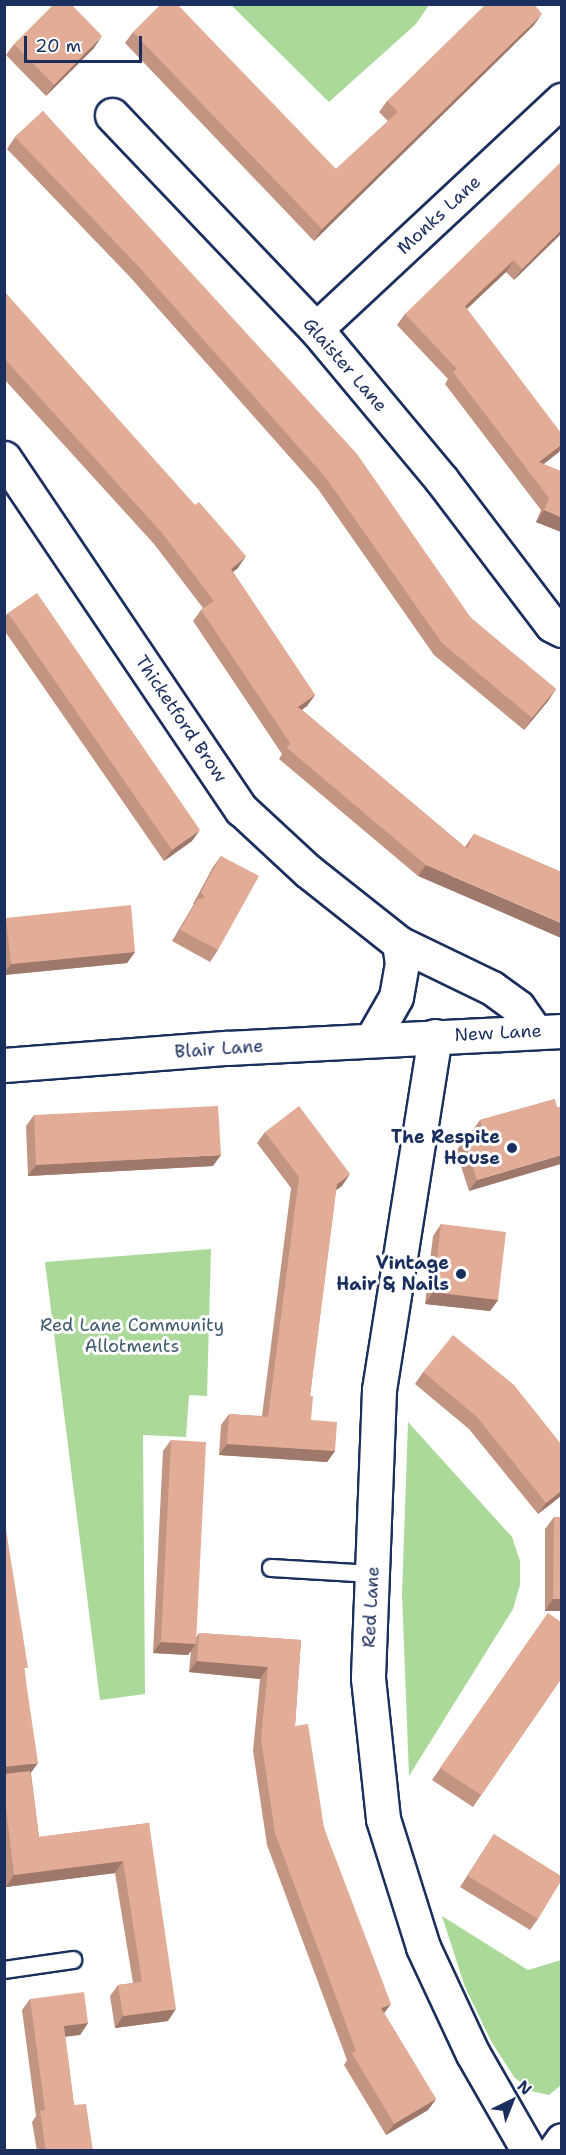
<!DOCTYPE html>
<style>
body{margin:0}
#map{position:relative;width:566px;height:2155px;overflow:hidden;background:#fff;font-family:"Shantell Sans",sans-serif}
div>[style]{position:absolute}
.green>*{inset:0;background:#abd999}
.roads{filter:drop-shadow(2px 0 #1b2f5e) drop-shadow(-2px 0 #1b2f5e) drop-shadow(0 2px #1b2f5e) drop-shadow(0 -2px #1b2f5e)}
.service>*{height:16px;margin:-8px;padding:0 8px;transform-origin:8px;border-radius:8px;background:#fff}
.minor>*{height:33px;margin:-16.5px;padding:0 16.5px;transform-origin:16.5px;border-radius:16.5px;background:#fff}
.tertiary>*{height:33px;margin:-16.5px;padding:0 16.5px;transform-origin:16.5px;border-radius:16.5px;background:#fff}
.wall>*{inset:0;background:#c29482}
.shaded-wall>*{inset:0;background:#9e786a}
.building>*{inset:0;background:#e2ac97}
.dots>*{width:16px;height:16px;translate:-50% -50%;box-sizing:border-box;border:3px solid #fff;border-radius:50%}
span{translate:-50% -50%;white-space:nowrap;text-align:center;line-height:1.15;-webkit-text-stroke:6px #fff;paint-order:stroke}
.street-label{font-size:18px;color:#1b2f5e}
.poi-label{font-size:18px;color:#1b2f5e;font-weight:700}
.right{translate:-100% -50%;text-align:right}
.park-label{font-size:18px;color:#3f5a6d}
.frame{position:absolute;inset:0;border:6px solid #1b2f5e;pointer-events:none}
.north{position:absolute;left:482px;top:2071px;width:60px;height:60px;-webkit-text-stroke:4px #fff;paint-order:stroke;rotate:43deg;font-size:16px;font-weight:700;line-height:24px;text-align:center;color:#1b2f5e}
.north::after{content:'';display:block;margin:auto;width:21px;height:27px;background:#1b2f5e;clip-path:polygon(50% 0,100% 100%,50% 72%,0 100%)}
.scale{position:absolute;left:24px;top:36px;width:118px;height:27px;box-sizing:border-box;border:3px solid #1b2f5e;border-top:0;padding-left:8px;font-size:18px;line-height:21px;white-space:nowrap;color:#1b2f5e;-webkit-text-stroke:4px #fff;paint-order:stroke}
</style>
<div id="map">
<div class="green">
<div style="clip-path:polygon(231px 5px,429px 5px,416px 24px,329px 102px)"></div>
<div style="clip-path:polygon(211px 1249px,207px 1396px,189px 1395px,186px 1437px,143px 1435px,145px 1694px,100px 1700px,45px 1262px)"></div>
<div style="clip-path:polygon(408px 1422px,512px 1537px,520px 1561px,520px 1585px,513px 1609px,409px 1776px,402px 1594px)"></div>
<div style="clip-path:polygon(442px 1916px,528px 1970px,561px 1960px,561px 2085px,549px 2095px,531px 2091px,514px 2077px,491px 2041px,465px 1987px)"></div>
</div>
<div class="roads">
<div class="service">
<div style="left:271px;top:1568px;width:102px;rotate:3.4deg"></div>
<div style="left:4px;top:1970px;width:70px;rotate:-8.2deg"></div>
</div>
<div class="minor">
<div style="left:112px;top:115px;width:296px;rotate:46.4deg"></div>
<div style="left:316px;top:329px;width:195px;rotate:50.2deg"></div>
<div style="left:441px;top:479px;width:183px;rotate:52.8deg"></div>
<div style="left:552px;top:625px;width:11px;rotate:27deg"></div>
<div style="left:316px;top:329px;width:336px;rotate:-43deg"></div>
<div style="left:4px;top:458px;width:424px;rotate:56deg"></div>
<div style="left:241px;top:809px;width:91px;rotate:42.8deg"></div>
<div style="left:308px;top:871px;width:116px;rotate:38.4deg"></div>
<div style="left:399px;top:943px;width:103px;rotate:25.8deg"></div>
<div style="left:492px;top:988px;width:32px;rotate:36deg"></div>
<div style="left:518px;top:1007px;width:29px;rotate:55deg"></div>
<div style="left:435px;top:1036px;width:358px;rotate:99deg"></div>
<div style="left:379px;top:1390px;width:288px;rotate:92.2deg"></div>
<div style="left:368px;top:1678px;width:142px;rotate:83.9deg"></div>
<div style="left:383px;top:1819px;width:134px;rotate:72.6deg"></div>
<div style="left:423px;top:1947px;width:118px;rotate:65deg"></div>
<div style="left:473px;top:2054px;width:111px;rotate:60.2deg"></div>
<div style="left:372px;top:1039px;width:48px;rotate:-60.3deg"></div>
<div style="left:396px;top:997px;width:34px;rotate:-80deg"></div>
<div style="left:402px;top:964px;width:21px;rotate:-98deg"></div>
<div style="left:555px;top:2150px;width:12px;rotate:-55deg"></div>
</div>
<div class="tertiary">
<div style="left:4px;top:1065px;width:224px;rotate:-4.4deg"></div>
<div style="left:227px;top:1048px;width:335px;rotate:-2.9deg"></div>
</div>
</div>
<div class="wall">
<div style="clip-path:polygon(534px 25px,314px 241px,125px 43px,133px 32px,336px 169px,388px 121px,379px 112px,387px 101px)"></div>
<div style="clip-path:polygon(14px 44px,94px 48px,46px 96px,6px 55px)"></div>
<div style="clip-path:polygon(43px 111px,471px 618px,556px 689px,548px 701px,524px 730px,434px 655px,318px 489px,130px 277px,7px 149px,15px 137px)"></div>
<div style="clip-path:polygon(561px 234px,514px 280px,506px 272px,467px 309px,559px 452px,544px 464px,561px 532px,536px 522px,541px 510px,445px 384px,448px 379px,397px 325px,405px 314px)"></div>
<div style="clip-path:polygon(4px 291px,238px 568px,233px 572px,315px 695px,307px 706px,302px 710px,465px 847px,474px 834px,561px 872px,418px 876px,279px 759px,282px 754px,193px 621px,201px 610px,203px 608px,154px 544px,4px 379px)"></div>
<div style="clip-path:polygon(8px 613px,192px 841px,164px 861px,4px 630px,4px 618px)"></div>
<div style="clip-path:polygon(221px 856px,218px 950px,210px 962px,172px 941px,194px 904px,193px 904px,213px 867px)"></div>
<div style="clip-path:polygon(6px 918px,135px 952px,127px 963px,4px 975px,4px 920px)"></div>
<div style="clip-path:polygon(555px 1099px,469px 1191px,456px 1151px,464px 1140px,474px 1137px,472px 1131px,480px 1120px)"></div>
<div style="clip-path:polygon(34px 1115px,213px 1166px,28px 1176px,26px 1126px)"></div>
<div style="clip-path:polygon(265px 1132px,342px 1186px,336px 1190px,310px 1396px,311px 1420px,335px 1451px,327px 1462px,219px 1455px,221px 1425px,229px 1414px,262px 1416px,291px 1188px,257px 1143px)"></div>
<div style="clip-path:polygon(441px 1224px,498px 1300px,490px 1311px,425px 1304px,433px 1236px)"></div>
<div style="clip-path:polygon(423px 1372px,514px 1385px,561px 1496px,538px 1514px,469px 1429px,415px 1384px)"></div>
<div style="clip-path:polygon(171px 1440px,196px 1638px,199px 1633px,301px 1640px,295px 1726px,324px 1828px,384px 2013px,436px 2099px,428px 2110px,386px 2135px,344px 2065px,347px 2060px,267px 1845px,253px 1751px,260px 1679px,189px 1672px,191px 1651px,188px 1655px,153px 1653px,163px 1451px)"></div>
<div style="clip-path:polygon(4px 1517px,25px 1673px,31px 1773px,39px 1837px,149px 1823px,168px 2021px,115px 2028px,110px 1996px,118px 1985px,133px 1983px,115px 1873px,6px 1887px,4px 1873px)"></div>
<div style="clip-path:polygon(554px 1517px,561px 1611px,545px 1611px,545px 1529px)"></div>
<div style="clip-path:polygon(548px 1613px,561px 1679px,473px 1807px,432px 1780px)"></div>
<div style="clip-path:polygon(494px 1834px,538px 1919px,530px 1930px,460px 1887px)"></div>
<div style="clip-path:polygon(30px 1999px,88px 2023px,80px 2035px,65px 2036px,74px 2105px,93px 2151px,37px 2151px,32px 2122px,36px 2116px,22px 2010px)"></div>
</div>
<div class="shaded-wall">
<div style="clip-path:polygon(542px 14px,534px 25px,314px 241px,322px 229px)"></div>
<div style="clip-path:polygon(102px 36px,94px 48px,46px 96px,54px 85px)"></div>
<div style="clip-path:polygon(561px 230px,561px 234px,514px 280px,522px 269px)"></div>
<div style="clip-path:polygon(514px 260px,506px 272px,457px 318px,465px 306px)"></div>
<div style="clip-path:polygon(561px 445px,561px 449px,559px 452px,531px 473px,539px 462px)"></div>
<div style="clip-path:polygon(544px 510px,561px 517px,561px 532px,536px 522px)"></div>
<div style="clip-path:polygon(246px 556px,238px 568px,223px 580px,231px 569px)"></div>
<div style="clip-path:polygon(556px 689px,548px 701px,524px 730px,532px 718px)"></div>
<div style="clip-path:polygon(315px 695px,307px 706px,290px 718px,298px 707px)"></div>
<div style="clip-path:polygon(200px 830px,192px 841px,164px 861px,172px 850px)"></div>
<div style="clip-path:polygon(426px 865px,561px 923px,561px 938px,418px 876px)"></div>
<div style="clip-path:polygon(135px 952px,127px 963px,4px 975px,4px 973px,11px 964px)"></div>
<div style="clip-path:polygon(221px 1155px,213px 1166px,28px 1176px,36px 1165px)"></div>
<div style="clip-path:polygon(561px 1155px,561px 1164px,469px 1191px,477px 1180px)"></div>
<div style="clip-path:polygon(350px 1174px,342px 1186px,329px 1195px,337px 1184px)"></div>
<div style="clip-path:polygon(433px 1292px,498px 1300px,490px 1311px,425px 1304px)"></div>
<div style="clip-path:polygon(227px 1444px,335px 1451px,327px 1462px,219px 1455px)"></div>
<div style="clip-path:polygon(561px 1491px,561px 1496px,538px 1514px,546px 1503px)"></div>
<div style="clip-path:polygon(553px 1599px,561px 1599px,561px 1611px,545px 1611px)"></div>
<div style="clip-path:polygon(161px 1642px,196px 1644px,188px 1655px,153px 1653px)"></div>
<div style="clip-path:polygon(197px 1661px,268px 1667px,260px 1679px,189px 1672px)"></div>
<div style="clip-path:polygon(38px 1763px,30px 1774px,4px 1778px,4px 1767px)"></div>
<div style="clip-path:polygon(123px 1861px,115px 1873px,6px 1887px,14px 1875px)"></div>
<div style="clip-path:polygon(391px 2004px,382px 2016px,381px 2008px)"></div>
<div style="clip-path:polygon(176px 2009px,168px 2021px,115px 2028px,123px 2016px)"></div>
<div style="clip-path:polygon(88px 2023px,80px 2035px,56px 2038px,64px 2026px)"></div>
<div style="clip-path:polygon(436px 2099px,428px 2110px,386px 2135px,394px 2124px)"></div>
</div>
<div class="building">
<div style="clip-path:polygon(54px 4px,71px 4px,102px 36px,54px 85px,14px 44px)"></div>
<div style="clip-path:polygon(161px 4px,177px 4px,336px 169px,398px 112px,387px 101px,486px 4px,534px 4px,542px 14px,322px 229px,133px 32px)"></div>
<div style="clip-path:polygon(43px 111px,357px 454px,471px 618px,556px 689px,532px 718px,442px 643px,326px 478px,138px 266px,15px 137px)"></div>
<div style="clip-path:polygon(561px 162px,561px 230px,522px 269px,514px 260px,465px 306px,561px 433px,561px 445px,539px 462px,561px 471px,561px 517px,544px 510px,549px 498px,453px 372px,457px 369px,405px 314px)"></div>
<div style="clip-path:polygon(4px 291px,195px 505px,199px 502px,246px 556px,231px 569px,315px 695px,298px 707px,467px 849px,474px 834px,561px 872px,561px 923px,426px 865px,287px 748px,290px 743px,201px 610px,214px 601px,162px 533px,4px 358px)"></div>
<div style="clip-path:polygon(37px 593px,200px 830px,172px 850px,8px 613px)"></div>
<div style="clip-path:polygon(221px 856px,259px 876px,218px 950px,180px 930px,198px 899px,205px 898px,201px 892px)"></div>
<div style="clip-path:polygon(131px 905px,135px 952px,11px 964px,6px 918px)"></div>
<div style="clip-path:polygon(555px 1099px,557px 1107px,561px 1107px,561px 1155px,477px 1180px,464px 1140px,484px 1134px,480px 1120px)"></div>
<div style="clip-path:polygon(218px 1106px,221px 1155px,36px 1165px,34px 1115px)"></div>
<div style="clip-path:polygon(299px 1106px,350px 1174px,337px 1184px,310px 1396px,313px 1396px,311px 1420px,337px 1422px,335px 1451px,227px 1444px,229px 1414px,268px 1417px,299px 1177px,265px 1132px)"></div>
<div style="clip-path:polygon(441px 1224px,506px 1232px,498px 1300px,433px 1292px)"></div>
<div style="clip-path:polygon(453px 1335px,514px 1385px,561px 1444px,561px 1491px,546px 1503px,477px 1417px,423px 1372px)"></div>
<div style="clip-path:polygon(171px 1440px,206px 1442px,196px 1644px,161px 1642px)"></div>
<div style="clip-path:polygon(4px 1517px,28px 1668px,24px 1668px,38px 1763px,4px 1767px)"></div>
<div style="clip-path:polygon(554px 1517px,561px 1517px,561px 1599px,553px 1599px)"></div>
<div style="clip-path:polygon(548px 1613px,561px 1622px,561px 1679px,481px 1795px,440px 1768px)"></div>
<div style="clip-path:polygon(199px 1633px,301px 1640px,295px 1726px,308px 1724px,324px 1828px,391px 2004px,381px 2008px,436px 2099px,394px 2124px,352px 2053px,356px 2051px,275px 1833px,261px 1739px,268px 1667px,197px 1661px)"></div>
<div style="clip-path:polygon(30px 1771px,39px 1837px,149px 1823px,176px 2009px,123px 2016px,118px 1985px,142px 1982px,123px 1861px,14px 1875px,4px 1791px,4px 1774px)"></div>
<div style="clip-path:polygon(494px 1834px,561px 1876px,561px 1881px,538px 1919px,468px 1876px)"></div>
<div style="clip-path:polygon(84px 1992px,88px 2023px,64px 2026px,74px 2105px,86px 2104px,93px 2151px,46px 2151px,40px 2111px,45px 2110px,30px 1999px)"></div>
</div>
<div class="dots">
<div style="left:512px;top:1148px;background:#1b2f5e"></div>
<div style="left:461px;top:1274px;background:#1b2f5e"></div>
</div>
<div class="street-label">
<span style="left:439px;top:215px;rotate:-43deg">Monks Lane</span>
<span style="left:345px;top:365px;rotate:49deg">Glaister Lane</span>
<span style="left:181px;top:719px;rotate:56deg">Thicketford Brow</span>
<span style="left:498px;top:1033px;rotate:-3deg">New Lane</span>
<span style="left:219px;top:1049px;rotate:-4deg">Blair Lane</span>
<span style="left:371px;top:1607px;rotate:-87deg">Red Lane</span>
</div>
<div class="poi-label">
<span class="right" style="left:500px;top:1148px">The Respite<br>House</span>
<span class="right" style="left:449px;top:1274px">Vintage<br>Hair &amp; Nails</span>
</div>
<div class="park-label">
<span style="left:132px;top:1336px">Red Lane Community<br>Allotments</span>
</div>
<div class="frame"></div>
<div class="north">N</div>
<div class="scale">20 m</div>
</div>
